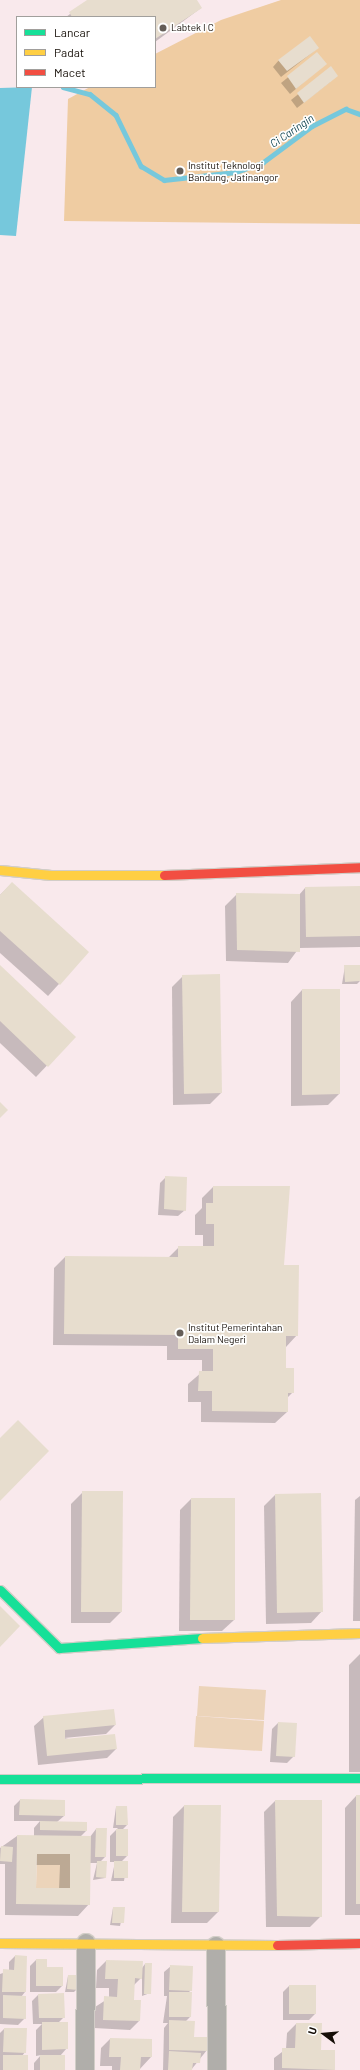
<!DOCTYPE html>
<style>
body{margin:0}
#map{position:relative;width:360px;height:2070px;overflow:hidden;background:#f7f1eb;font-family:Barlow,sans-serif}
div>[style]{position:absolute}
.education>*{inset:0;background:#f9e9ec}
.green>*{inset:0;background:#ecd4ba}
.forest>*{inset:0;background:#efcca2}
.water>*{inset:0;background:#76c8dc}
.shadow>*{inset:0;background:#0003}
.stream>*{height:4.5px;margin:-2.25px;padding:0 2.25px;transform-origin:2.25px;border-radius:2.25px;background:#76c8dc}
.building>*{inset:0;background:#e7ddce}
.roads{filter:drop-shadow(1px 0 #d2cdc7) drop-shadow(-1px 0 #d2cdc7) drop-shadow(0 1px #d2cdc7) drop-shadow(0 -1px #d2cdc7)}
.street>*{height:18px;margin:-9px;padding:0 9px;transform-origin:9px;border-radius:9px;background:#b0aeaa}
.fast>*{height:9px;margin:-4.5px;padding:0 4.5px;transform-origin:4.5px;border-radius:4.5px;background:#16e098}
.slow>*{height:9px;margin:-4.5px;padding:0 4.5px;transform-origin:4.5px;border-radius:4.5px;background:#ffcf43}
.jam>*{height:9px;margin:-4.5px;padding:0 4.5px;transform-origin:4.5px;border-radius:4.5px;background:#f24e42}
.dots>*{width:11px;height:11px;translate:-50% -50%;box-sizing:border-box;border:2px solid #fff;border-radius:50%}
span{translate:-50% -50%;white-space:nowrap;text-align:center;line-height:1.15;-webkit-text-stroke:3.5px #fff;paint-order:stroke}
.poi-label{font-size:10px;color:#150e07}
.left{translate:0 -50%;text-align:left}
.water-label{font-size:11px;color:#083e4b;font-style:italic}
.legend{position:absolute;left:16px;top:16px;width:140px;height:72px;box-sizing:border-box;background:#fff;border:1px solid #a19f9c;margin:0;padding:5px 7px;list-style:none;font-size:12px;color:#150e07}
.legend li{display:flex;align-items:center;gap:8px;height:20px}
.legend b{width:20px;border:1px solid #a19f9c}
.north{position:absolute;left:304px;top:2014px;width:40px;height:40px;-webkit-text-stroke:3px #fff;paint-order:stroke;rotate:286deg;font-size:11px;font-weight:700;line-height:16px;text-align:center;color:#150e07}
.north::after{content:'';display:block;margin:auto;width:14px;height:18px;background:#150e07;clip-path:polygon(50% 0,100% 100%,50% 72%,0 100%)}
</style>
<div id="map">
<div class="education">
<div style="clip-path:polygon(evenodd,0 0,360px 0,360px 2070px,0 2070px,0 0,17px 17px,155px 17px,155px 87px,17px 87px,17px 17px)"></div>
</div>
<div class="green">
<div style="clip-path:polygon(199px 1686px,266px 1690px,264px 1720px,197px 1716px)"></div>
<div style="clip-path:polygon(196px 1716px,264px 1721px,262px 1751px,194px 1747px)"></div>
<div style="clip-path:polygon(37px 1854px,70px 1854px,70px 1888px,36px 1888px)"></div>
</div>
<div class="forest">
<div style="clip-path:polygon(281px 0,360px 0,360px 224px,64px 221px,68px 99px,90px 87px,155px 87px,155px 54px,221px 20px)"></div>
</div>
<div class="water">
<div style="clip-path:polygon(32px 87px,16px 236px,0 235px,0 88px)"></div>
</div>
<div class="shadow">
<div style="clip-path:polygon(89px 0,195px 0,201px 8px,155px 42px,155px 17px,66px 17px)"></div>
<div style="clip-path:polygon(318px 48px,281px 77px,273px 67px,279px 60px)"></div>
<div style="clip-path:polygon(317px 54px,325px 64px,290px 94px,281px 83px)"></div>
<div style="clip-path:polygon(331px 68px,330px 82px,297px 108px,291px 100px)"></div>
<div style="clip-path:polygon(12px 883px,88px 952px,48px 996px,0 953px,0 895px)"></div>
<div style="clip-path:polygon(360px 887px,360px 947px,299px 948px,288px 963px,226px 961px,225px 906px,237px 894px,299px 895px,305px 888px)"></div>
<div style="clip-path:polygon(0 966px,74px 1037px,36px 1077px,0 1043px)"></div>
<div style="clip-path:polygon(345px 966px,360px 981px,357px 984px,342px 984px)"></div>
<div style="clip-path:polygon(219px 975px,221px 1093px,210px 1104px,173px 1105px,172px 987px,183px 976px)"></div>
<div style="clip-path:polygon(302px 990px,339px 1094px,328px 1105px,291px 1106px,291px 1002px)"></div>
<div style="clip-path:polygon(166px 1177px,185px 1210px,178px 1216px,158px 1215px,160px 1183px)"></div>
<div style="clip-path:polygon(213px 1187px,283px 1266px,297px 1335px,286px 1347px,285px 1369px,293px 1392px,287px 1398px,287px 1412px,275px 1423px,201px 1422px,201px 1402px,188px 1402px,188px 1384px,202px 1372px,202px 1360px,167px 1360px,167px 1346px,53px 1345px,54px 1268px,65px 1257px,168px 1258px,179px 1247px,203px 1247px,203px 1235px,195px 1235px,195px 1215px,202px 1208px,202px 1198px)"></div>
<div style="clip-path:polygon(83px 1492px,121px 1612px,110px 1623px,71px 1623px,71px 1504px)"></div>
<div style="clip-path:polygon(275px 1495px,322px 1611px,311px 1623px,266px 1624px,264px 1506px)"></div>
<div style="clip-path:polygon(360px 1496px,360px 1621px,353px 1621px,355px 1500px)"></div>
<div style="clip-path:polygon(191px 1499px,234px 1620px,222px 1631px,179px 1631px,180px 1510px)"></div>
<div style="clip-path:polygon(360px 1654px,360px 1772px,349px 1772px,349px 1665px)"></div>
<div style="clip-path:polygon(44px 1717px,115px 1725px,106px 1734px,64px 1738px,116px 1749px,107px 1758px,38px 1765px,34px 1726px)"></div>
<div style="clip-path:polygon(278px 1723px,294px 1756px,287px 1763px,270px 1762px,272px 1729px)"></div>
<div style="clip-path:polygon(356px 1796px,360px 1796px,360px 1915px,345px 1915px,345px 1808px)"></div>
<div style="clip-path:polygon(evenodd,20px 1800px,64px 1816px,57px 1822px,86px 1823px,86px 1831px,80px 1837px,90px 1837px,96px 1829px,105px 1857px,100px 1862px,105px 1878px,93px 1880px,97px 1863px,90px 1863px,89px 1904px,78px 1916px,5px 1915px,5px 1864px,0 1864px,0 1848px,17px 1836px,34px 1837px,34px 1828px,40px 1821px,14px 1821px,14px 1806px,20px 1800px,36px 1865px,60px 1865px,59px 1889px,35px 1889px,36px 1865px)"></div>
<div style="clip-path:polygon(275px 1801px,321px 1916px,310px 1927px,266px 1927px,264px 1812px)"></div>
<div style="clip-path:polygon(184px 1806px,218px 1912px,207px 1923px,171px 1923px,173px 1817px)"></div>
<div style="clip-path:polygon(116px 1807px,127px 1825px,122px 1830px,127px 1856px,121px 1862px,127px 1862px,124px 1881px,111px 1881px,115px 1862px,110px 1862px,110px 1836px,118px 1828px,113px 1828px)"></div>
<div style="clip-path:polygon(113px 1908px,124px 1908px,120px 1926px,110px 1925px)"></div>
<div style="clip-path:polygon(15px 1956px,25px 1992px,21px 1997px,25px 2018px,18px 2025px,0 2024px,0 1974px,9px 1971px,9px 1962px)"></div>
<div style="clip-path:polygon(36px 1960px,62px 1986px,56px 1992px,30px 1992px,30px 1966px)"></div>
<div style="clip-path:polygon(106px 1961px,142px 1968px,145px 1964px,150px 1993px,142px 1996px,142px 1977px,133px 1986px,133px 2001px,139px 2021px,130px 2030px,94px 2028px,95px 2007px,109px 1998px,109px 1988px,96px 1988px,97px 1970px)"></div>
<div style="clip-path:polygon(171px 1966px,191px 1990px,188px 1993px,190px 2017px,185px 2022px,193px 2038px,207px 2050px,191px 2070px,163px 2070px,164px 2028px,168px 2023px,163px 2023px,167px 1996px,164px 1996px,164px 1972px)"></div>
<div style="clip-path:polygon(68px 1976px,77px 1989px,74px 1992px,65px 1992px)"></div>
<div style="clip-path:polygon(289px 1986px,315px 1986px,315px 2014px,309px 2020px,283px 2020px,283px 1992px)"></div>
<div style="clip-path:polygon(38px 1995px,64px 2017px,58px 2023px,67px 2048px,60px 2056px,64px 2070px,34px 2070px,34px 2063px,41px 2055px,36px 2056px,36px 2030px,42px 2024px,33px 2024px,32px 2001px)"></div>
<div style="clip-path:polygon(296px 2024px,321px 2024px,320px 2051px,334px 2051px,334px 2070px,274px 2070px,274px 2058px,286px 2049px,287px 2033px)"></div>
<div style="clip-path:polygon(4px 2029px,25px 2052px,22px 2056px,27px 2070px,0 2070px,0 2033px)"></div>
<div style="clip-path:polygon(110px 2039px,151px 2040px,151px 2057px,139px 2070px,112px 2070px,112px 2066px,100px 2066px,101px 2048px)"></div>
</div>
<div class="stream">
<div style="left:63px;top:87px;width:28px;rotate:15deg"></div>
<div style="left:90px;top:94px;width:33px;rotate:39deg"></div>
<div style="left:116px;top:115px;width:57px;rotate:63.9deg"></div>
<div style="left:141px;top:166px;width:27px;rotate:31deg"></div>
<div style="left:164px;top:180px;width:72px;rotate:-6.3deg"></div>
<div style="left:236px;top:172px;width:28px;rotate:-19deg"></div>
<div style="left:262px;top:163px;width:62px;rotate:-36.5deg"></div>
<div style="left:312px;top:126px;width:38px;rotate:-27deg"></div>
<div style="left:346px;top:109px;width:15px;rotate:20deg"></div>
</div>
<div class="building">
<div style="clip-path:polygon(87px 0,197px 0,202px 8px,155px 39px,155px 17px,72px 17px,69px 12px)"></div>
<div style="clip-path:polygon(310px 36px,319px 48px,287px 71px,278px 60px)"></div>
<div style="clip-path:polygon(317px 52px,327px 64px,296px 89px,287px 76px)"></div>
<div style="clip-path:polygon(331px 66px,338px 76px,304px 103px,297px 93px)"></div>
<div style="clip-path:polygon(12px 882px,89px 952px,60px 985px,0 931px,0 895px)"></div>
<div style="clip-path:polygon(360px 886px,360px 936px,306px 937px,305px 887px)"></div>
<div style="clip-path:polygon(236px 893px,300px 894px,300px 952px,237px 950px)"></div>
<div style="clip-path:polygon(0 965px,76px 1037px,48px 1067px,0 1021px)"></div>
<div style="clip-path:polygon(344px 965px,360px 965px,360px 981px,345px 982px)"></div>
<div style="clip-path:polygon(220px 974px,222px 1093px,184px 1094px,182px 975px)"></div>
<div style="clip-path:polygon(302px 989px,340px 989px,340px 1094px,302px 1095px)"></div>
<div style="clip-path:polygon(0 1102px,8px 1110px,0 1118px)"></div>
<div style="clip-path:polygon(165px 1176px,187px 1177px,186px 1211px,164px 1209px)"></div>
<div style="clip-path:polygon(213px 1186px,290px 1186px,284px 1265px,299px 1265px,298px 1336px,286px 1336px,286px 1368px,294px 1368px,294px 1393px,288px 1393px,288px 1412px,212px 1411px,212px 1391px,198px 1391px,199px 1371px,213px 1371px,213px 1349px,178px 1349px,178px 1335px,64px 1334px,65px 1256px,178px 1257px,178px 1246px,214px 1246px,214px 1224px,206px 1224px,206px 1203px,213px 1203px)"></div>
<div style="clip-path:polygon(18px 1420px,49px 1451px,0 1501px,0 1438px)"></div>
<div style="clip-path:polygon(82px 1491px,123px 1491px,122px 1612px,81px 1612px)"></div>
<div style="clip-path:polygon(321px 1493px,323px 1612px,277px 1613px,275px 1494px)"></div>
<div style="clip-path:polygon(191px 1498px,235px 1498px,235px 1620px,190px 1620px)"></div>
<div style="clip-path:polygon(0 1606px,20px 1626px,0 1647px)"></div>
<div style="clip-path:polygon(114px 1709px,116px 1725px,65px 1730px,65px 1739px,115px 1734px,117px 1749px,47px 1756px,43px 1716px)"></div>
<div style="clip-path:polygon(278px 1722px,297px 1723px,295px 1757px,276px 1756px)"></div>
<div style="clip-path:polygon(356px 1795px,360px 1795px,360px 1904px,356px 1904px)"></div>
<div style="clip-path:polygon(20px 1799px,65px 1800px,65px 1816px,19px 1815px)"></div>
<div style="clip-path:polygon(275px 1800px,322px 1800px,322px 1917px,277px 1916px)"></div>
<div style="clip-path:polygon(184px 1805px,221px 1805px,219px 1912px,182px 1912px)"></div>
<div style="clip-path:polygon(116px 1806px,127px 1806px,128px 1825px,116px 1825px)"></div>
<div style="clip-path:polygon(40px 1821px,87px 1822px,87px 1831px,40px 1830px)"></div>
<div style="clip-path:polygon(96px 1828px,107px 1828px,106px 1857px,95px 1857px)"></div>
<div style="clip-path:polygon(116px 1829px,128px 1829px,128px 1856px,116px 1856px)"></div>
<div style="clip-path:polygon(evenodd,17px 1835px,91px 1836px,90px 1905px,16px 1904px,17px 1835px,37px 1854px,70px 1854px,70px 1888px,36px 1888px,37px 1854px)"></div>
<div style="clip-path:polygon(1px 1846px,13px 1847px,12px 1862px,0 1861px)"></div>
<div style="clip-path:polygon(97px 1861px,107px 1861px,106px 1878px,96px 1877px)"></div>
<div style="clip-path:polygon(114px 1861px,128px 1861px,128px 1878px,114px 1878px)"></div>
<div style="clip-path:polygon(113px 1907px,125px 1907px,124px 1923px,112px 1923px)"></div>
<div style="clip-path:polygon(15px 1955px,27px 1956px,26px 1992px,2px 1992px,3px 1969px,14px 1970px)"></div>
<div style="clip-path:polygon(36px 1959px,47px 1959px,47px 1967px,63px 1967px,63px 1986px,36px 1986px)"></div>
<div style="clip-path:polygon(106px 1960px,143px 1961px,142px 1979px,135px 1978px,134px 2000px,141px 2000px,140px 2021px,103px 2020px,104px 1996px,117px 1997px,118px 1979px,105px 1979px)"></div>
<div style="clip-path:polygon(145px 1963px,152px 1963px,151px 1994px,144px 1994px)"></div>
<div style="clip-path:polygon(170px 1965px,193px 1966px,192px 1991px,169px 1990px)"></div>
<div style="clip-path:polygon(68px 1975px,78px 1975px,78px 1990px,67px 1989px)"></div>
<div style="clip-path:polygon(289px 1985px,316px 1985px,316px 2014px,289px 2014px)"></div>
<div style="clip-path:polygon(169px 1992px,192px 1992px,191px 2017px,169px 2017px)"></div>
<div style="clip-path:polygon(64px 1993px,65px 2018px,39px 2018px,38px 1994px)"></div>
<div style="clip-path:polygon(3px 1995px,26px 1996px,26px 2019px,3px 2018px)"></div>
<div style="clip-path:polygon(169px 2020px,195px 2021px,194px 2037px,209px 2037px,208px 2051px,169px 2050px)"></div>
<div style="clip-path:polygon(42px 2022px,68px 2022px,68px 2049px,42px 2050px)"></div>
<div style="clip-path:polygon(296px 2023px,322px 2023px,321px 2050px,335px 2050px,335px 2070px,282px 2068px,282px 2048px,295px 2048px)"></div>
<div style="clip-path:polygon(4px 2028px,27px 2028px,26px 2053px,3px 2052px)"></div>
<div style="clip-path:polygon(110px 2038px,152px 2039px,152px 2057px,141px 2057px,140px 2070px,120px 2070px,121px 2057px,109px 2057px)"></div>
<div style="clip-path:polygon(169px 2051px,201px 2053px,200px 2063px,193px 2063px,192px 2070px,168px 2070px)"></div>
<div style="clip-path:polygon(3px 2055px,28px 2055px,28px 2070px,3px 2070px)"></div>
<div style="clip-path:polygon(40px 2055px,65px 2055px,65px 2070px,40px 2070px)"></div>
</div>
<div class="roads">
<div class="street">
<div style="left:216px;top:1946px;width:124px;rotate:89.5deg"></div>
<div style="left:85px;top:2070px;width:127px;rotate:-89.5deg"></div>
</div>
<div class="fast">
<div style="left:0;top:1590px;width:83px;rotate:44.5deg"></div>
<div style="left:59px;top:1648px;width:143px;rotate:-4deg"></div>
<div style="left:0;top:1779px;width:360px;rotate:-0.2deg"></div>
</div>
<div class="slow">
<div style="left:0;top:870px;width:51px;rotate:5.6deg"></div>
<div style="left:51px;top:875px;width:113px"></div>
<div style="left:202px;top:1638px;width:158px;rotate:-1.8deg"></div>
<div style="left:0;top:1943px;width:277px;rotate:0.4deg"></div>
</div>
<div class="jam">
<div style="left:164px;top:875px;width:196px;rotate:-2.3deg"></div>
<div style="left:277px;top:1945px;width:83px;rotate:-1.4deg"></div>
</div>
</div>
<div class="dots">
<div style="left:163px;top:28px;background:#645d57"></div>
<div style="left:180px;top:171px;background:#645d57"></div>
<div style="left:180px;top:1333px;background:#645d57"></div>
</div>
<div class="poi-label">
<span class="left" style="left:171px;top:28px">Labtek I C</span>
<span class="left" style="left:188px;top:171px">Institut Teknologi<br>Bandung, Jatinangor</span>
<span class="left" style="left:188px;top:1333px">Institut Pemerintahan<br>Dalam Negeri</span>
</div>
<div class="water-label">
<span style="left:292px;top:131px;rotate:-34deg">Ci Caringin</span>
</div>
<ul class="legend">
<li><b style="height:5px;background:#16e098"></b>Lancar</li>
<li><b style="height:5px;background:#ffcf43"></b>Padat</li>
<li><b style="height:5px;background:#f24e42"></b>Macet</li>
</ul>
<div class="north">U</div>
</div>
